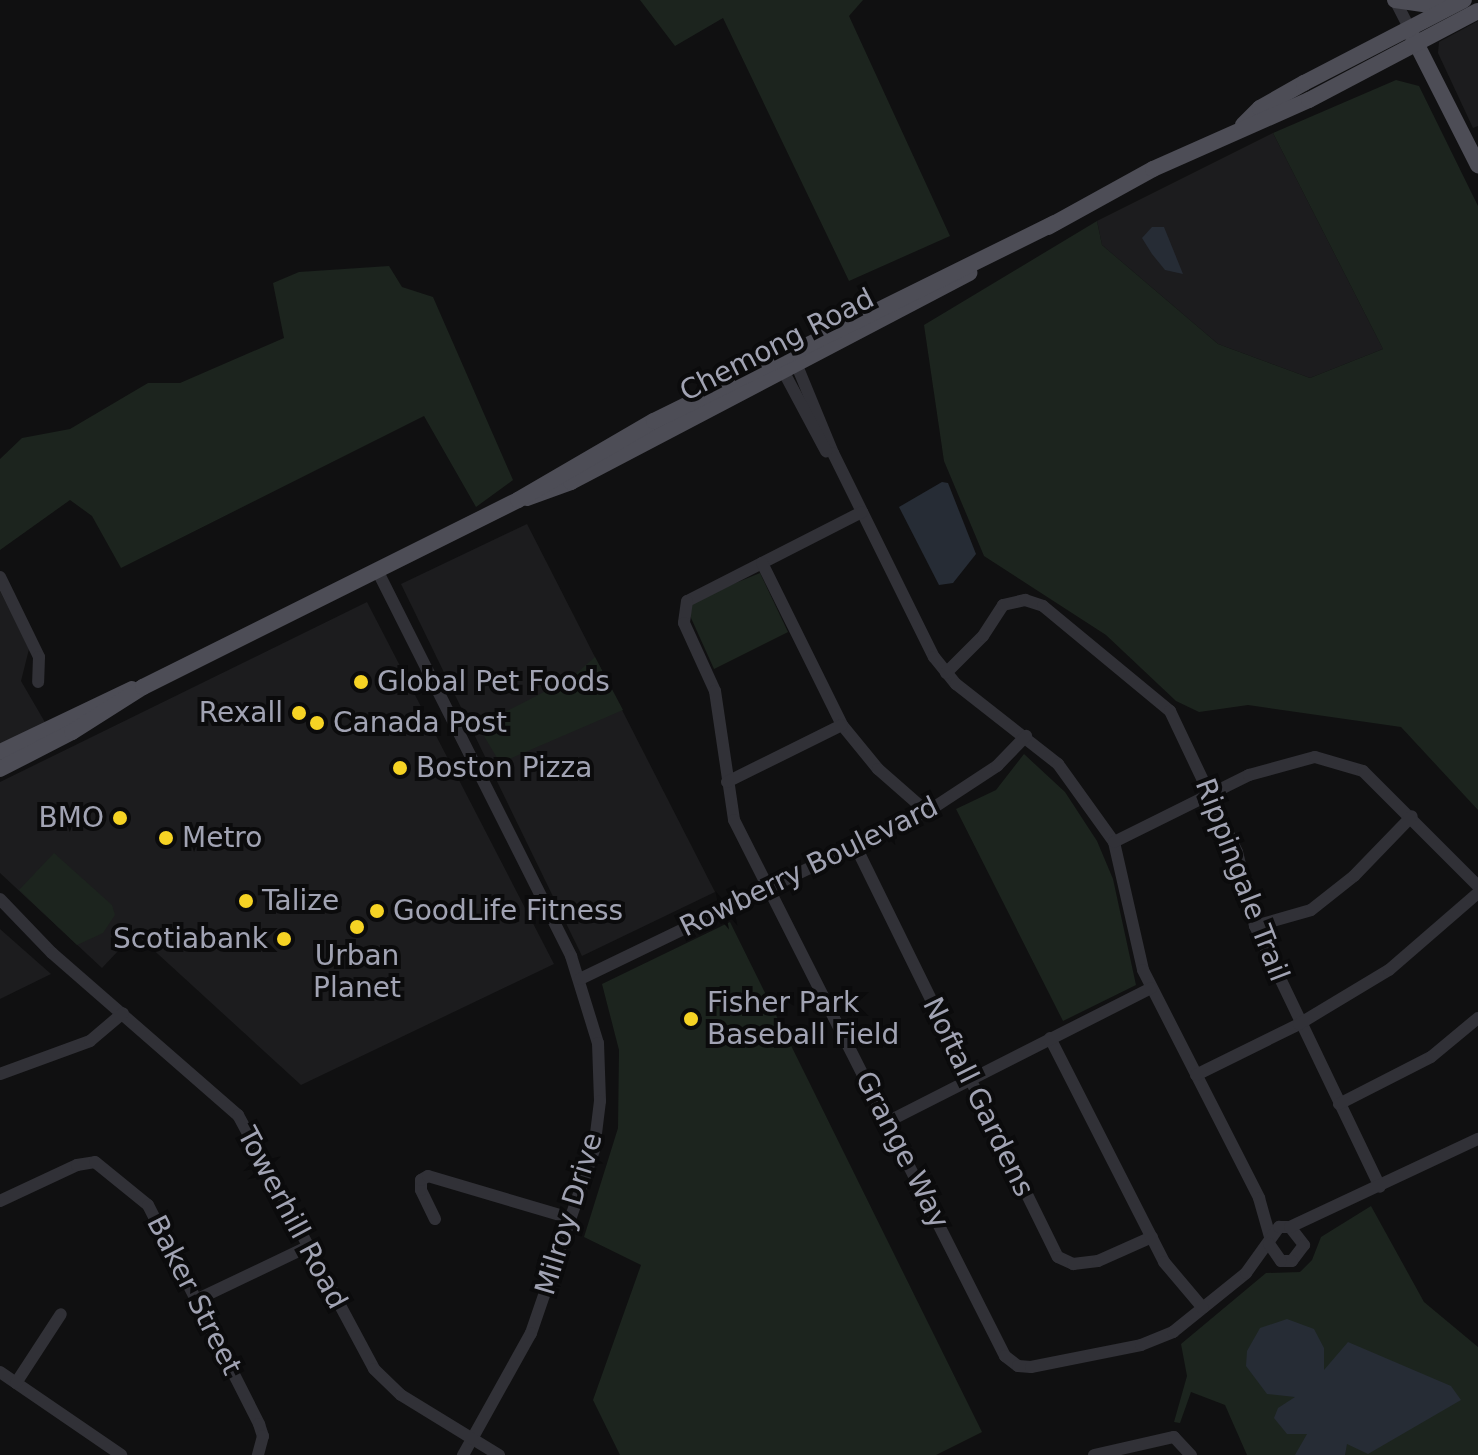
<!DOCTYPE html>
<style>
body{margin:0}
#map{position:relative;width:1478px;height:1455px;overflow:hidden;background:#101011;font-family:"DejaVu Sans",sans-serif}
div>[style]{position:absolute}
.built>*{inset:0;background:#1c1c1e}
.green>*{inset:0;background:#1c241e}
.water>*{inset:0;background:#262c35}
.minor>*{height:12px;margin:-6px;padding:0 6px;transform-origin:6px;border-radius:6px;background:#313137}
.major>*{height:16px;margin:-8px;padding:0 8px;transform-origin:8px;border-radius:8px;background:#4d4d56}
.dots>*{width:22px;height:22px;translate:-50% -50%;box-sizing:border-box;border:4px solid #0b0b0c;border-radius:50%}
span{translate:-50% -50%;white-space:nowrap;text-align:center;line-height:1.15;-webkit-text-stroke:8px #0b0b0c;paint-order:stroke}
.street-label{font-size:28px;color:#a1a3b3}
.poi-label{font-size:28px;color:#a1a3b3}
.left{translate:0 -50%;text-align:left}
.right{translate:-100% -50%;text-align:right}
</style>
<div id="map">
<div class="built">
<div style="clip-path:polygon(1478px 21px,1478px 126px,1473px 128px,1438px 53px,1439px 42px)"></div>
<div style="clip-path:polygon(1273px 133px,1383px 349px,1310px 378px,1218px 344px,1102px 245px,1097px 221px)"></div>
<div style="clip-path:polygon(527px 524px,715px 892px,582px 956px,401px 584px)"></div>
<div style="clip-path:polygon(0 591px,29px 649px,21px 681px,46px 724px,0 744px)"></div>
<div style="clip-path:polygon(367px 602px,554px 964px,301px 1085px,135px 933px,102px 968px,0 873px,0 782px)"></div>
<div style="clip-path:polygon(0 929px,51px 974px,0 999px)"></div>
</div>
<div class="green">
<div style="clip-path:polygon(640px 0,863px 0,849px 16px,950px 236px,849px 281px,723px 18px,675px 46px)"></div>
<div style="clip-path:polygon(1396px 80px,1419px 86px,1478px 206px,1478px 810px,1401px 727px,1248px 705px,1199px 712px,1176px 701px,1106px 635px,984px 556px,944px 461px,924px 325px,1097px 221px,1102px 245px,1218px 344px,1310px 378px,1383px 349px,1273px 133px)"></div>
<div style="clip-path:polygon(389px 266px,402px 287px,433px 297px,513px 480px,476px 507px,424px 416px,121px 568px,92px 516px,70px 500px,0 550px,0 459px,22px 438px,70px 429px,148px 383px,180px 383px,284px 338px,273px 283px,299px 272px)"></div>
<div style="clip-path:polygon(760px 573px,788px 632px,714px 669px,687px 609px,696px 599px)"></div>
<div style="clip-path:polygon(595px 657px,623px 710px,500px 763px,478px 726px,571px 678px)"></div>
<div style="clip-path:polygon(1024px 754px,1065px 792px,1097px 841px,1113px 879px,1136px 985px,1063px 1021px,956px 809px,996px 790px)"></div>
<div style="clip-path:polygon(54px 853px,112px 905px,115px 915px,103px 933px,77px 945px,19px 890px)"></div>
<div style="clip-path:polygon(730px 922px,982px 1432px,936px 1455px,620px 1455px,593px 1400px,641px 1265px,584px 1237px,618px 1128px,619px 1050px,602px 984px)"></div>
<div style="clip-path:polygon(1371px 1206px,1424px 1302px,1478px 1347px,1478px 1455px,1247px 1455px,1225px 1405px,1191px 1392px,1180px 1423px,1174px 1422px,1187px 1376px,1181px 1344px,1266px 1273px,1300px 1272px,1312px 1260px,1321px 1237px)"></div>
</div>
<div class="water">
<div style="clip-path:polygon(1152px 227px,1164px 227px,1183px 274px,1165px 270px,1152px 254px,1142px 238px)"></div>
<div style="clip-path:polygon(942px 482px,948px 483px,976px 554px,953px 583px,939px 585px,899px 507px)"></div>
<div style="clip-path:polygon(1287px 1319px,1314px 1329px,1324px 1348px,1324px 1370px,1348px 1342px,1451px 1386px,1461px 1400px,1368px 1454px,1347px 1444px,1345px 1455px,1295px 1455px,1307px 1434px,1287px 1434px,1274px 1418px,1278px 1408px,1295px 1397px,1267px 1394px,1246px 1366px,1247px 1351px,1260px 1328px)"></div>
</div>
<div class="minor">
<div style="left:1395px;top:0;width:31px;rotate:63deg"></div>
<div style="left:793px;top:356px;width:105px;rotate:67.6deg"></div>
<div style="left:833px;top:453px;width:228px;rotate:63.7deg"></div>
<div style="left:934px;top:657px;width:35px;rotate:51deg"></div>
<div style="left:956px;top:684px;width:130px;rotate:38.1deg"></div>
<div style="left:1058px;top:764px;width:96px;rotate:54.3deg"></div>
<div style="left:1114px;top:842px;width:131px;rotate:77.2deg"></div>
<div style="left:1143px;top:970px;width:256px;rotate:63deg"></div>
<div style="left:1259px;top:1198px;width:41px;rotate:74.2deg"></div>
<div style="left:780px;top:365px;width:98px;rotate:61.9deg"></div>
<div style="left:862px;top:512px;width:196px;rotate:153deg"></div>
<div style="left:687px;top:601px;width:22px;rotate:98deg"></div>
<div style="left:684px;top:623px;width:75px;rotate:65.5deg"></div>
<div style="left:715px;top:691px;width:130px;rotate:81.6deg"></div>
<div style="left:734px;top:820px;width:601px;rotate:63.18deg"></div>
<div style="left:1005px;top:1356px;width:16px;rotate:38deg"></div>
<div style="left:1018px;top:1366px;width:13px;rotate:4deg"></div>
<div style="left:1031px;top:1367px;width:112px;rotate:-11.3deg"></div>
<div style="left:1141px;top:1345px;width:35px;rotate:-22deg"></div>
<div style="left:1173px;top:1332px;width:94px;rotate:-38.9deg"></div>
<div style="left:1246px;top:1273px;width:57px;rotate:-54.3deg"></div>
<div style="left:1279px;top:1227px;width:11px"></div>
<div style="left:1290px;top:1227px;width:23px;rotate:52deg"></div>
<div style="left:1304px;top:1245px;width:20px;rotate:127deg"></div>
<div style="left:1292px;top:1261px;width:11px;rotate:180deg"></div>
<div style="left:1281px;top:1261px;width:21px;rotate:-125deg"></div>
<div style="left:762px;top:563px;width:181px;rotate:63.7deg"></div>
<div style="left:842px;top:725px;width:57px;rotate:50.7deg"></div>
<div style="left:878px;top:769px;width:64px;rotate:41.2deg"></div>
<div style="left:378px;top:572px;width:430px;rotate:63.3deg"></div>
<div style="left:571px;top:956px;width:91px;rotate:72.8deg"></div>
<div style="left:598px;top:1043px;width:58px;rotate:88deg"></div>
<div style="left:600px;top:1101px;width:49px;rotate:97deg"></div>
<div style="left:594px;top:1150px;width:194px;rotate:109deg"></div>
<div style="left:531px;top:1333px;width:140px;rotate:119.1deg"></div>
<div style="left:0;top:577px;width:89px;rotate:64deg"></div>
<div style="left:39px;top:657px;width:25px;rotate:92deg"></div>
<div style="left:946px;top:673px;width:52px;rotate:-45deg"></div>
<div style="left:983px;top:636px;width:37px;rotate:-57deg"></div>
<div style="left:1003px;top:605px;width:23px;rotate:-13deg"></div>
<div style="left:1025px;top:600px;width:19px;rotate:18deg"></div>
<div style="left:1043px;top:606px;width:165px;rotate:39.6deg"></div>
<div style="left:1170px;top:711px;width:156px;rotate:64.6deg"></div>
<div style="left:1237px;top:852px;width:76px;rotate:76.3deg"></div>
<div style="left:1255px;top:926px;width:289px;rotate:64.4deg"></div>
<div style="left:727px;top:782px;width:128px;rotate:-26.4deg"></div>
<div style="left:1114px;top:842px;width:151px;rotate:-26.4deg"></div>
<div style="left:1249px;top:775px;width:68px;rotate:-15.3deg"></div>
<div style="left:1315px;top:757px;width:50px;rotate:16.3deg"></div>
<div style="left:1363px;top:771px;width:163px;rotate:45deg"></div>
<div style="left:855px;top:845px;width:459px;rotate:63.8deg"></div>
<div style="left:1058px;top:1257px;width:17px;rotate:25deg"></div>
<div style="left:1073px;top:1264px;width:25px;rotate:-7deg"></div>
<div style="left:1098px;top:1261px;width:59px;rotate:-24deg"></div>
<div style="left:0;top:899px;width:75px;rotate:46.1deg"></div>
<div style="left:52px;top:953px;width:247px;rotate:41.1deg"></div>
<div style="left:238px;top:1115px;width:288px;rotate:61.8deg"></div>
<div style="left:374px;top:1369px;width:37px;rotate:44deg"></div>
<div style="left:401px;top:1395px;width:115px;rotate:31.5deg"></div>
<div style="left:1255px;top:926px;width:58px;rotate:-15.9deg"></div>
<div style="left:1311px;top:910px;width:55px;rotate:-38.3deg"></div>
<div style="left:1354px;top:876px;width:83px;rotate:-46deg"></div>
<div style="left:580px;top:979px;width:392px;rotate:-25.8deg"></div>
<div style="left:933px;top:808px;width:77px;rotate:-33.3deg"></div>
<div style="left:997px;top:766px;width:42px;rotate:-46deg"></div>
<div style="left:1050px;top:1038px;width:251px;rotate:63deg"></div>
<div style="left:1164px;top:1262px;width:60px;rotate:49.7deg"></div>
<div style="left:0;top:1074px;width:96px;rotate:-20.1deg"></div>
<div style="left:90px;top:1041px;width:43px;rotate:-40.3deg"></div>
<div style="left:1196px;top:1075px;width:115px;rotate:-26.3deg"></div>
<div style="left:1299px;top:1024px;width:105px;rotate:-31deg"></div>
<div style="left:1389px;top:970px;width:118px;rotate:-40.9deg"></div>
<div style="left:1339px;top:1104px;width:103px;rotate:-27.1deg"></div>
<div style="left:1431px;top:1057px;width:61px;rotate:-39.7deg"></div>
<div style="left:889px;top:1121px;width:294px;rotate:-26.9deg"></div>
<div style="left:0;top:1201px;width:85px;rotate:-25.1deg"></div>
<div style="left:77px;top:1165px;width:18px;rotate:-9deg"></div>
<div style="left:95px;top:1162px;width:68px;rotate:39.1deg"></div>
<div style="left:148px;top:1205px;width:246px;rotate:63.1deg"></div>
<div style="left:259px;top:1424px;width:13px;rotate:72deg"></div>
<div style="left:263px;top:1436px;width:20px;rotate:105deg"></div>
<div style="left:435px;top:1219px;width:32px;rotate:-116deg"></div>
<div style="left:421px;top:1190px;width:10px;rotate:-90deg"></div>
<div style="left:421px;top:1180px;width:8px;rotate:-30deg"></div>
<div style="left:428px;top:1176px;width:148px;rotate:16.5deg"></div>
<div style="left:1290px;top:1227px;width:208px;rotate:-25.1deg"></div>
<div style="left:196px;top:1300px;width:125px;rotate:-25.5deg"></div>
<div style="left:0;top:1372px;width:147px;rotate:34.4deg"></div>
<div style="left:16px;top:1383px;width:82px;rotate:-56.9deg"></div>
<div style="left:1094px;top:1455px;width:82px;rotate:-12.7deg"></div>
<div style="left:1174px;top:1437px;width:25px;rotate:47deg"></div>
</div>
<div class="major">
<div style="left:1395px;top:0;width:49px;rotate:8.3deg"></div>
<div style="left:1413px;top:37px;width:144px;rotate:63.1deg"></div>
<div style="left:1243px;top:125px;width:24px;rotate:-45deg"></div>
<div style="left:1260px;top:108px;width:51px;rotate:-29.6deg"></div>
<div style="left:1304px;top:83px;width:180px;rotate:-27.4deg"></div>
<div style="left:1048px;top:227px;width:120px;rotate:-28.9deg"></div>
<div style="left:1153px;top:169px;width:171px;rotate:-23.9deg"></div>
<div style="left:1309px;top:100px;width:191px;rotate:-27.8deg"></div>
<div style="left:527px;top:498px;width:47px;rotate:-20deg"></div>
<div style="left:571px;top:482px;width:450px;rotate:-27.7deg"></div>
<div style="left:0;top:752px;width:146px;rotate:-25.5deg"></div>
<div style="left:0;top:769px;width:81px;rotate:-27.2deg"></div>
<div style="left:72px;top:732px;width:84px;rotate:-32.4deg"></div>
<div style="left:143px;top:687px;width:419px;rotate:-26.5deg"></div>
<div style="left:518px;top:500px;width:157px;rotate:-30.2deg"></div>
<div style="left:654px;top:421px;width:446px;rotate:-26.3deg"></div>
</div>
<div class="dots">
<div style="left:361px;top:682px;background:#f6d324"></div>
<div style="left:299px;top:713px;background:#f6d324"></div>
<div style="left:317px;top:723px;background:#f6d324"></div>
<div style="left:400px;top:768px;background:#f6d324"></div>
<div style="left:120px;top:818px;background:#f6d324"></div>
<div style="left:166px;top:838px;background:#f6d324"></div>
<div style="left:246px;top:901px;background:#f6d324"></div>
<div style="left:377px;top:911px;background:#f6d324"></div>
<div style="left:357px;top:927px;background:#f6d324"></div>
<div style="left:284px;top:939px;background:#f6d324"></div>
<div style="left:691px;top:1019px;background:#f6d324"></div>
</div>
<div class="street-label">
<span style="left:777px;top:345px;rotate:-27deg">Chemong Road</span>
<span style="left:809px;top:867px;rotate:-26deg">Rowberry Boulevard</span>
<span style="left:1242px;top:880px;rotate:69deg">Rippingale Trail</span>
<span style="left:978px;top:1097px;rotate:64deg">Noftall Gardens</span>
<span style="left:902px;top:1150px;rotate:63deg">Grange Way</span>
<span style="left:569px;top:1214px;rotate:-73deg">Milroy Drive</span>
<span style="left:292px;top:1218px;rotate:62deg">Towerhill Road</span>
<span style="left:194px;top:1295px;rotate:63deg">Baker Street</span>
</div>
<div class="poi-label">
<span class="left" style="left:377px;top:682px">Global Pet Foods</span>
<span class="right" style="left:283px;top:713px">Rexall</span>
<span class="left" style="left:333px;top:723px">Canada Post</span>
<span class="left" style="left:416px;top:768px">Boston Pizza</span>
<span class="right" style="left:104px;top:818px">BMO</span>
<span class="left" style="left:182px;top:838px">Metro</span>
<span class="left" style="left:262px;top:901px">Talize</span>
<span class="left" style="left:393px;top:911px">GoodLife Fitness</span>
<span class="right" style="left:268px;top:939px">Scotiabank</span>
<span style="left:357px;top:972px">Urban<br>Planet</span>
<span class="left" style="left:707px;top:1019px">Fisher Park<br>Baseball Field</span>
</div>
</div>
